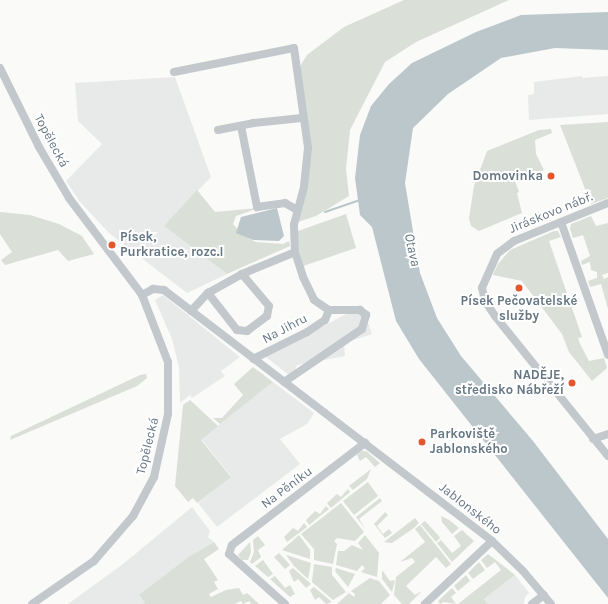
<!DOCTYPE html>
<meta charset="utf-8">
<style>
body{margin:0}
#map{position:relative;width:608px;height:604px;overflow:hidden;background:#fafaf8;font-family:Karla,sans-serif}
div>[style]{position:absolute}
.built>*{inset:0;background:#e8e9e9}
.green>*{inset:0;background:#dadfd7}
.water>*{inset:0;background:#bbc7cb}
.stream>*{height:2px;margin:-1px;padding:0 1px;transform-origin:1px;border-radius:1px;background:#bbc7cb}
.minor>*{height:8px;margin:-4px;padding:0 4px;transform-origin:4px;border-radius:4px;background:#c3c8cc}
.dots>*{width:11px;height:11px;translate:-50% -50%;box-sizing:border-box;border:2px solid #fff;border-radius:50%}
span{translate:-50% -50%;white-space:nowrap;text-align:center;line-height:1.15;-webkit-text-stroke:4px #fff;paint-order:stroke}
.street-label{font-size:13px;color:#657683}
.poi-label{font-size:13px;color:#657683;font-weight:700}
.right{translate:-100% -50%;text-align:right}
.left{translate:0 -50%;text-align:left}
.water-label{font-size:14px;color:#60757c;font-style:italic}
</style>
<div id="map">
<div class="built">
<div style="clip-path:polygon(582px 76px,582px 78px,608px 76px,608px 114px,529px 120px,528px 95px,534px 94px,534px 82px)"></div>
<div style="clip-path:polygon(175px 77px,211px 177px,164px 226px,227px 274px,187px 293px,109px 233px,80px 202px,66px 181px,102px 144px,78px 121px,75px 83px)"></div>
<div style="clip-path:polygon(163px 295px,240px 357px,221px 371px,225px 376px,192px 398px,190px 395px,180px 403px,179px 367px,172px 339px,155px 300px)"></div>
<div style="clip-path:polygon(350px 312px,365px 314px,372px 334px,344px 343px,345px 356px,297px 365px,293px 378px,262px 354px,303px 337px)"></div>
<div style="clip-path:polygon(273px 382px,314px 413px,307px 424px,280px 439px,300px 464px,217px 527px,198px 503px,231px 476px,201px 439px)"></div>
<div style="clip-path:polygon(192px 507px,210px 531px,208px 537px,214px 542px,198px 551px,139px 596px,145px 604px,68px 604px,123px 564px)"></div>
<div style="clip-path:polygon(515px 575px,529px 593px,525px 597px,524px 604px,488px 604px,484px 599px)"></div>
</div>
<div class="green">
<div style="clip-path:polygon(404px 0,509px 0,416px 42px,385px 62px,350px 130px,346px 169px,349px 196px,316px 216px,298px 222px,309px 167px,300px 67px,302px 63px,307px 55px,344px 27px)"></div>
<div style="clip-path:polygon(608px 122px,608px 198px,591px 204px,560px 125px)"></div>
<div style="clip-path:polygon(551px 129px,552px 133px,535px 140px,536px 154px,544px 170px,526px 177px,525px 173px,514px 178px,519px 192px,517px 193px,522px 213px,479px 231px,471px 226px,469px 218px,474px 186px,487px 151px,539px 130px)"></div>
<div style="clip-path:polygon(197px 190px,215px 212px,259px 208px,236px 216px,233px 224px,244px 236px,256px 242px,283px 244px,289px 241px,290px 246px,227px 274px,164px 226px)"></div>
<div style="clip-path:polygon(0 212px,30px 215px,59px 224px,82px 236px,94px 254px,68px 261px,58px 250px,5px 265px,1px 260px,12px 252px,0 234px)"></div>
<div style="clip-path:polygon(346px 214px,356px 248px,303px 266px,298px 246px,298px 231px)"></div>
<div style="clip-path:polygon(591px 216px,596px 226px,608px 223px,608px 273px,602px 275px,604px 279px,608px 277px,608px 309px,601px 284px,590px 287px,588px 281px,597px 278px,597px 272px,591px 270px,590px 262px,582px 265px,581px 261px,590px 256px,583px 235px,573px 238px,570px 229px,571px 224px)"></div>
<div style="clip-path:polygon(554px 231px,558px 231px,561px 237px,549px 241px,582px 337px,578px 338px,580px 344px,589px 361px,604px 358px,607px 368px,592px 381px,569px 352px,562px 334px,522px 281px,493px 275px,498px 264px,510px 250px)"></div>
<div style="clip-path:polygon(253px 367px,273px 382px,220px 424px,213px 418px,222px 418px,243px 395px,234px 384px)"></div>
<div style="clip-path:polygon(146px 374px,147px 378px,137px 386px,10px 440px,11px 436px,140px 375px)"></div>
<div style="clip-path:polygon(190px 400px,218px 426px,201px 440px,231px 477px,197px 503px,193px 498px,188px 502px,175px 486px,183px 405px)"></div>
<div style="clip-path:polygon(361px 451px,366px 451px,380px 463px,375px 467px,366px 457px,360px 461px,357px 455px)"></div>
<div style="clip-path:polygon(371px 469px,367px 479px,353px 490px,349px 486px)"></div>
<div style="clip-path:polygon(368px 482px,378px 496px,354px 515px,343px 501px)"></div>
<div style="clip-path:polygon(348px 489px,350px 492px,331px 508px,327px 503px,337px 494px,341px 497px)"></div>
<div style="clip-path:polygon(380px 498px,382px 501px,359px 519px,366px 530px,356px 517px)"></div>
<div style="clip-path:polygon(341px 503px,364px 532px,355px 541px,337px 538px,334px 541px,337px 544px,333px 564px,314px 560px,314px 549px,301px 534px)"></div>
<div style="clip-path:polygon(326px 506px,329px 509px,309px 525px,306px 520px,315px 511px,320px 514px)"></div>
<div style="clip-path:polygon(385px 512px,388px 515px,377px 526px,383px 534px,389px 529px,392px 533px,385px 538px,374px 524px)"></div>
<div style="clip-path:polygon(441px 516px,449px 520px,459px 528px,452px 534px,442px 522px)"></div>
<div style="clip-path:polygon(415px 518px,419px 523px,414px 528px,392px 543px,384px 542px)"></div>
<div style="clip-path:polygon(425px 521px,438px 535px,440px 538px,436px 542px,421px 524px)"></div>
<div style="clip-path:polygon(304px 523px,307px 527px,287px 542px,284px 537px,293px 528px,298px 531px)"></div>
<div style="clip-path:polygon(420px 525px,451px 564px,446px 568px,436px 557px,406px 586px,415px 595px,422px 591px,409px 604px,402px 604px,394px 595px,396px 577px,415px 562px,412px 558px,400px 562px,425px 542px,415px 529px)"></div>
<div style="clip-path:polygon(462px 530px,474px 541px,452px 562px,437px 543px,441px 540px,452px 553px,461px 546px,454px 536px)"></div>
<div style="clip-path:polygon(299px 535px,310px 550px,310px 559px,282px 550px)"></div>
<div style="clip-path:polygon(365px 535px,379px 553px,377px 577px,361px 572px,365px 568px,362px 565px,357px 571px,336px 565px,338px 551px,344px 551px,352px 545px,363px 550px,358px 543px)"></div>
<div style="clip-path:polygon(258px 536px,265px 545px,258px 550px,261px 557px,252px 564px,250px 562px,254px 552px,253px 540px)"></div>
<div style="clip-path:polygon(214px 542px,219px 549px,204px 559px,218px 580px,214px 582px,218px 589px,209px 594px,211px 597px,226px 590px,239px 588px,243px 595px,247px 593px,259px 604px,251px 604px,249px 601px,243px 604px,241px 601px,235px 604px,145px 604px,139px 595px,190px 556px)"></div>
<div style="clip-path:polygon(250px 542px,251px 552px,248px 560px,242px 560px,238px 555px)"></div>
<div style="clip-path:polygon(279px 553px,290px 565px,285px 569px,274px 557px)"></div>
<div style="clip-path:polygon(488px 554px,515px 575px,484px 599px,488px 604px,458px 604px,501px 570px,495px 562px,487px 568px,481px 560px)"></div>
<div style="clip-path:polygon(286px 555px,311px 563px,308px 579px,294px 566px)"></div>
<div style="clip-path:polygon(263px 560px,273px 574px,268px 577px,255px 566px)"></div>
<div style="clip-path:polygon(479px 562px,485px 570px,473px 579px,468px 573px)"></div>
<div style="clip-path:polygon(314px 564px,332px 567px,332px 575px,346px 592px,333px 600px,312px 582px)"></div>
<div style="clip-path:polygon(293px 568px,311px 584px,306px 588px,298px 579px,294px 582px,289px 571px)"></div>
<div style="clip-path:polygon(336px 568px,355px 574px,348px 587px,335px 571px)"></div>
<div style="clip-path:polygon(382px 570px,390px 581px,395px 580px,392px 592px,382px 579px)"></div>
<div style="clip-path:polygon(466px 575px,470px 581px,458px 591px,454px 586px)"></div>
<div style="clip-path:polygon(275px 576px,285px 588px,290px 585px,295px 594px,290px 597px,270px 579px)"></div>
<div style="clip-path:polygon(370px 578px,379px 581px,390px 595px,381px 604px,337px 604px,349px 593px,354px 597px,355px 594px,351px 591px)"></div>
<div style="clip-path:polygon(314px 587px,332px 602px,326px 604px,319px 597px,315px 600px,310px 590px)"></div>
<div style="clip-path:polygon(452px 588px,456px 593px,451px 597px,456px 604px,444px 602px,440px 604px,438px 601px)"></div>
</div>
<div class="water">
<div style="clip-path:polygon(608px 12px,608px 50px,555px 48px,501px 58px,448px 94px,413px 128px,405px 183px,420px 273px,437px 318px,461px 356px,533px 441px,608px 539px,608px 598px,419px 359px,396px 321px,372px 227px,360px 215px,355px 178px,360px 135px,371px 106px,389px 84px,412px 63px,476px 32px,521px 15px)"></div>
<div style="clip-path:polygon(277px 208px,284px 236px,279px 241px,253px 240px,236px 233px,241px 217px)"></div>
</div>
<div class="stream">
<div style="left:325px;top:212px;width:37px;rotate:-19deg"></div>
</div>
<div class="minor">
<div style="left:0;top:68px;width:88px;rotate:63.7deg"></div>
<div style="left:39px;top:147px;width:59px;rotate:59.5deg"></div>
<div style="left:69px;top:198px;width:121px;rotate:53deg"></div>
<div style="left:142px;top:295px;width:72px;rotate:68.8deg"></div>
<div style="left:168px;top:362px;width:52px;rotate:90deg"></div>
<div style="left:168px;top:414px;width:65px;rotate:102.5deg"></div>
<div style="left:154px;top:477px;width:44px;rotate:118.3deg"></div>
<div style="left:133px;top:516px;width:60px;rotate:130.9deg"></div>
<div style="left:94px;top:561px;width:75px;rotate:145.3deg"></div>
<div style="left:174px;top:72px;width:122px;rotate:-11.3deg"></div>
<div style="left:294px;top:48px;width:101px;rotate:82deg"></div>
<div style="left:308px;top:148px;width:39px;rotate:96deg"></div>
<div style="left:304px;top:187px;width:39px;rotate:105deg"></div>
<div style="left:294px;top:225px;width:27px;rotate:88deg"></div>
<div style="left:295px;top:252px;width:26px;rotate:72deg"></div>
<div style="left:303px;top:277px;width:25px;rotate:64deg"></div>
<div style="left:314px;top:300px;width:18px;rotate:34deg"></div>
<div style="left:329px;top:310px;width:11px;rotate:112deg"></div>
<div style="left:325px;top:320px;width:22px;rotate:146deg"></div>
<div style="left:307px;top:332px;width:60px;rotate:153.4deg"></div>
<div style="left:241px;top:126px;width:83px;rotate:78.8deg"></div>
<div style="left:257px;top:207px;width:28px;rotate:-8deg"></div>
<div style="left:285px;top:203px;width:14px;rotate:30deg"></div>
<div style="left:218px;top:130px;width:36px;rotate:-11deg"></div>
<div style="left:253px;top:123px;width:49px;rotate:-5.8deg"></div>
<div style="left:608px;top:203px;width:101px;rotate:158deg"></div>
<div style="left:514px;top:241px;width:21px;rotate:143deg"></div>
<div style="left:497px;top:254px;width:37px;rotate:114deg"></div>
<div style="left:482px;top:288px;width:13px;rotate:77deg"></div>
<div style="left:485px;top:301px;width:18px;rotate:56deg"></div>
<div style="left:495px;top:316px;width:180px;rotate:51.1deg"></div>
<div style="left:561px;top:222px;width:141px;rotate:70.5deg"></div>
<div style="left:208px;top:293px;width:47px;rotate:51.9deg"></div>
<div style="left:237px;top:330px;width:10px;rotate:6deg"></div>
<div style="left:247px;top:331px;width:25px;rotate:-37deg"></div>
<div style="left:267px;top:316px;width:10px;rotate:-79deg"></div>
<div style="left:269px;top:306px;width:42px;rotate:-130.2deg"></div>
<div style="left:142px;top:295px;width:13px;rotate:-29deg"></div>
<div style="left:153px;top:289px;width:11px;rotate:5deg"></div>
<div style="left:164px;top:290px;width:413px;rotate:37.4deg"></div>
<div style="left:492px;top:541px;width:43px;rotate:44.1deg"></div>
<div style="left:523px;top:571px;width:43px;rotate:49.7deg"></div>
<div style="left:191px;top:311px;width:25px;rotate:-47deg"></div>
<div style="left:208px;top:293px;width:39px;rotate:-29deg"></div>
<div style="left:242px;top:274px;width:57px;rotate:-22.5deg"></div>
<div style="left:284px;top:382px;width:94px;rotate:-34.2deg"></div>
<div style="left:362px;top:329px;width:15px;rotate:-74deg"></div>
<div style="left:366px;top:315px;width:8px;rotate:-140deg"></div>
<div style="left:360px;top:310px;width:31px;rotate:180deg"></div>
<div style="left:593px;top:439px;width:16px;rotate:-18deg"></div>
<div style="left:285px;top:604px;width:75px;rotate:-138.2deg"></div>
<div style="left:229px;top:554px;width:9px;rotate:-72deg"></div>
<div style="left:232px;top:545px;width:168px;rotate:-37.5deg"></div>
<div style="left:425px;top:604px;width:92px;rotate:-43.2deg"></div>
<div style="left:532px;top:604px;width:15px;rotate:-37deg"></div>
</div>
<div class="dots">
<div style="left:551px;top:176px;background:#e4572e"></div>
<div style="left:112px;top:245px;background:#e4572e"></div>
<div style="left:519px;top:288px;background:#e4572e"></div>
<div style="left:572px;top:383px;background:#e4572e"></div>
<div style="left:422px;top:442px;background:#e4572e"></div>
</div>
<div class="street-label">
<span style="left:51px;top:141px;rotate:62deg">Topělecká</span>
<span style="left:551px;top:213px;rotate:-22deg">Jiráskovo nábř.</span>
<span style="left:285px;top:329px;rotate:-28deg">Na Jihru</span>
<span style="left:148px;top:446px;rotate:-76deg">Topělecká</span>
<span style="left:287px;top:488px;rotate:-37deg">Na Pěníku</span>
<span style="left:470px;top:509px;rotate:38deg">Jablonského</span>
</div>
<div class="poi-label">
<span class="right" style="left:543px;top:176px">Domovinka</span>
<span class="left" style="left:120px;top:245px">Písek,<br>Purkratice, rozc.I</span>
<span style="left:519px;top:309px">Písek Pečovatelské<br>služby</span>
<span class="right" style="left:564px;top:383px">NADĚJE,<br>středisko Nábřeží</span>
<span class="left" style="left:430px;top:442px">Parkoviště<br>Jablonského</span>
</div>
<div class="water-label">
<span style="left:412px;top:250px;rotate:78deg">Otava</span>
</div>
</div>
